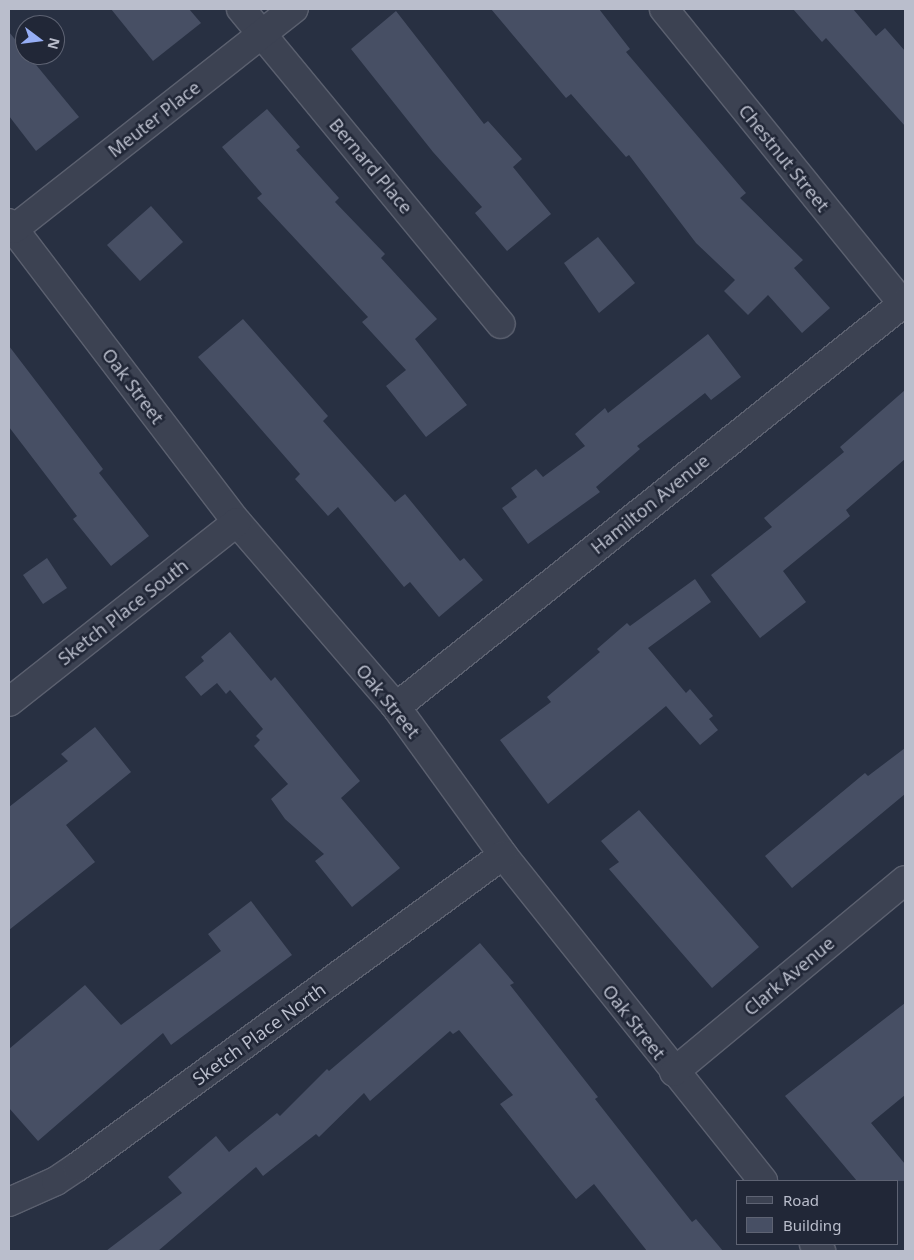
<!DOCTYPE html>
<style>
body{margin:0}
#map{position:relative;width:914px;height:1260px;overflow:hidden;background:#283042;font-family:"Noto Sans",sans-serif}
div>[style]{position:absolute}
.building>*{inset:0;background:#474f64}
.roads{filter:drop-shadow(1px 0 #5b606f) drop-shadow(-1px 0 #5b606f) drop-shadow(0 1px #5b606f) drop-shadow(0 -1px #5b606f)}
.minor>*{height:28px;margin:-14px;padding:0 14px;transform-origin:14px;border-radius:14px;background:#3c4252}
span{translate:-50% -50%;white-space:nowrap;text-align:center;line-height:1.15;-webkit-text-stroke:5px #212737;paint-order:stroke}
.street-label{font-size:18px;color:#babecc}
.frame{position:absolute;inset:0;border:10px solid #babecc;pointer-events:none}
.legend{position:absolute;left:736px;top:1180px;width:162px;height:65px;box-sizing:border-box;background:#212737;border:1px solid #5e6373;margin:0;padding:6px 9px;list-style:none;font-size:15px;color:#babecc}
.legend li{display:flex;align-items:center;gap:10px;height:25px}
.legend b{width:25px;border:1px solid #5e6373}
.north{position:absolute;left:15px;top:15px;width:50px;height:50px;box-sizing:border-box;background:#212737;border:1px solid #5e6373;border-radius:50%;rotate:105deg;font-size:14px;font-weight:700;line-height:20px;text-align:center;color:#babecc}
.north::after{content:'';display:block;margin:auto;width:18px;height:22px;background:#96aef5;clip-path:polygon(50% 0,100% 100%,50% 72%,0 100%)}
</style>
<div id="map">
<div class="building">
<div style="clip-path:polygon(111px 9px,189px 9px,201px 23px,153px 61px)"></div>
<div style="clip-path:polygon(491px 9px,599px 9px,630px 49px,626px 52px,746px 193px,740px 198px,803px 260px,794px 268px,830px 308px,802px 333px,768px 295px,748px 315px,724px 291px,735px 280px,696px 243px,629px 155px,626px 157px,571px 94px,566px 98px)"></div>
<div style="clip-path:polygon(793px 9px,853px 9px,876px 36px,885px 28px,905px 51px,905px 126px,826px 38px,822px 42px)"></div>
<div style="clip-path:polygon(396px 11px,484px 124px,488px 121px,522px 159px,513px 167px,551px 214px,507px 251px,475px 213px,482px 207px,433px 152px,351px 49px)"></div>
<div style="clip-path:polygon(9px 32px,79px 117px,36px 151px,9px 116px)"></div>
<div style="clip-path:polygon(267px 109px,300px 147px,296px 150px,339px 198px,335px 202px,385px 254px,381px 258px,437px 319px,415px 339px,467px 405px,426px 437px,386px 386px,406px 370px,362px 322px,368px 317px,257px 198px,262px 194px,222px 147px)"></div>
<div style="clip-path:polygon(151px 206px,183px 242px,140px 281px,107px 245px)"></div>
<div style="clip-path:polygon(598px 237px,635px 283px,599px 313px,564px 263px)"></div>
<div style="clip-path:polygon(243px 319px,328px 416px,323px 421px,395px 502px,405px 494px,460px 561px,464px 558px,483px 580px,439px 617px,410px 582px,404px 587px,338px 507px,328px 516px,295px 479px,300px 474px,198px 357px)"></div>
<div style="clip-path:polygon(708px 334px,741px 377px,711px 400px,705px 393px,637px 446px,640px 449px,596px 487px,600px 492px,528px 544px,502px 508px,517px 497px,511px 488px,536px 469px,543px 477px,585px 446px,575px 434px,605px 408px,608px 413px)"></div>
<div style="clip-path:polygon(9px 346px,103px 469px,99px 473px,149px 536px,111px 566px,73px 519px,77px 516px,9px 427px)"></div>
<div style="clip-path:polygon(905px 390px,905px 459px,846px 510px,850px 516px,783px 571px,806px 602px,760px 638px,711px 575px,772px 527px,764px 518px,844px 452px,840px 447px)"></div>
<div style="clip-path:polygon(47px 558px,67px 588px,43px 604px,23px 575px)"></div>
<div style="clip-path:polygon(695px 579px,711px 602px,648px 648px,686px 693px,690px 689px,713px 716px,709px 719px,718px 730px,700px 745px,666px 706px,548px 804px,500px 740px,551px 702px,547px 697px,600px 652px,597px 649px,627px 623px,630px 626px)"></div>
<div style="clip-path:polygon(230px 632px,271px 681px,275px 677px,360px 781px,341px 798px,400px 868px,352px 907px,315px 861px,324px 854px,285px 819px,271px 799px,288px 784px,254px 746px,260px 740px,256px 736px,263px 729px,230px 690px,226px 694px,217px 683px,201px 696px,185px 677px,204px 661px,201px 657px)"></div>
<div style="clip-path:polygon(95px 727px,131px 772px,66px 825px,95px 862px,9px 930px,9px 807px,68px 761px,61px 754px)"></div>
<div style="clip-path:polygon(905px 748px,905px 794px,792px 888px,765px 856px,865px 773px,868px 776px)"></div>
<div style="clip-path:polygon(639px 810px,759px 947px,712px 988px,609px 869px,619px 862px,601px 841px)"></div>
<div style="clip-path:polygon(251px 901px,292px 955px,171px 1045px,163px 1033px,38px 1141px,9px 1108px,9px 1049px,85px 985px,121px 1025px,221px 951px,208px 934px)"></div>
<div style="clip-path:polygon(480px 943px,514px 983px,510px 985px,598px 1097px,595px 1099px,635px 1150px,692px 1222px,696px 1219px,723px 1251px,647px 1251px,594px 1184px,576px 1199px,500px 1104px,513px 1095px,459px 1030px,453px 1034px,450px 1031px,370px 1101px,364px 1093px,319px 1137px,316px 1134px,263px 1176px,256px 1167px,158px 1251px,106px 1251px,182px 1193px,168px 1177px,216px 1136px,229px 1152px,277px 1113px,280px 1116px,327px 1069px,329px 1071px)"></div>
<div style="clip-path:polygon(905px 1003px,905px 1095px,871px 1123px,905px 1164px,905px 1181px,857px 1181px,785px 1096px)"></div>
</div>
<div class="roads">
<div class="minor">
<div style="left:241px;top:9px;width:408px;rotate:50.5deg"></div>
<div style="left:664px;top:9px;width:383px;rotate:51deg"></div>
<div style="left:9px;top:223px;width:376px;rotate:52.7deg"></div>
<div style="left:237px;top:522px;width:244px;rotate:49.3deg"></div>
<div style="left:396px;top:707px;width:183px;rotate:54.1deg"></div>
<div style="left:503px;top:855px;width:417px;rotate:51.4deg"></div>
<div style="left:14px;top:229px;width:356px;rotate:-38.2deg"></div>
<div style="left:9px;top:702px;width:290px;rotate:-38.3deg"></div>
<div style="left:396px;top:707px;width:650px;rotate:-38.51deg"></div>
<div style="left:674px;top:1072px;width:300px;rotate:-39.7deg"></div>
<div style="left:9px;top:1202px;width:51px;rotate:-24.1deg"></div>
<div style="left:56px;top:1181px;width:25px;rotate:-34deg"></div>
<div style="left:77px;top:1167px;width:528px;rotate:-36.22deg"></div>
<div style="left:814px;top:1244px;width:10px;rotate:45deg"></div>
</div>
</div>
<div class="street-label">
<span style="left:154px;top:119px;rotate:-38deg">Meuter Place</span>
<span style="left:784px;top:158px;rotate:51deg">Chestnut Street</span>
<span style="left:371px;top:166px;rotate:50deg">Bernard Place</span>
<span style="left:133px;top:386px;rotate:53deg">Oak Street</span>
<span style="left:650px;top:504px;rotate:-39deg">Hamilton Avenue</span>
<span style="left:123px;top:612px;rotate:-38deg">Sketch Place South</span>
<span style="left:388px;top:701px;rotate:51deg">Oak Street</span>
<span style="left:789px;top:976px;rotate:-40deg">Clark Avenue</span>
<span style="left:634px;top:1022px;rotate:52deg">Oak Street</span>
<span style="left:259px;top:1034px;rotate:-36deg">Sketch Place North</span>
</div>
<div class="frame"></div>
<ul class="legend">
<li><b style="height:6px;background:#3c4252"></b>Road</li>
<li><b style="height:14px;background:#474f64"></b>Building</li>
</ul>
<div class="north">N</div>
</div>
